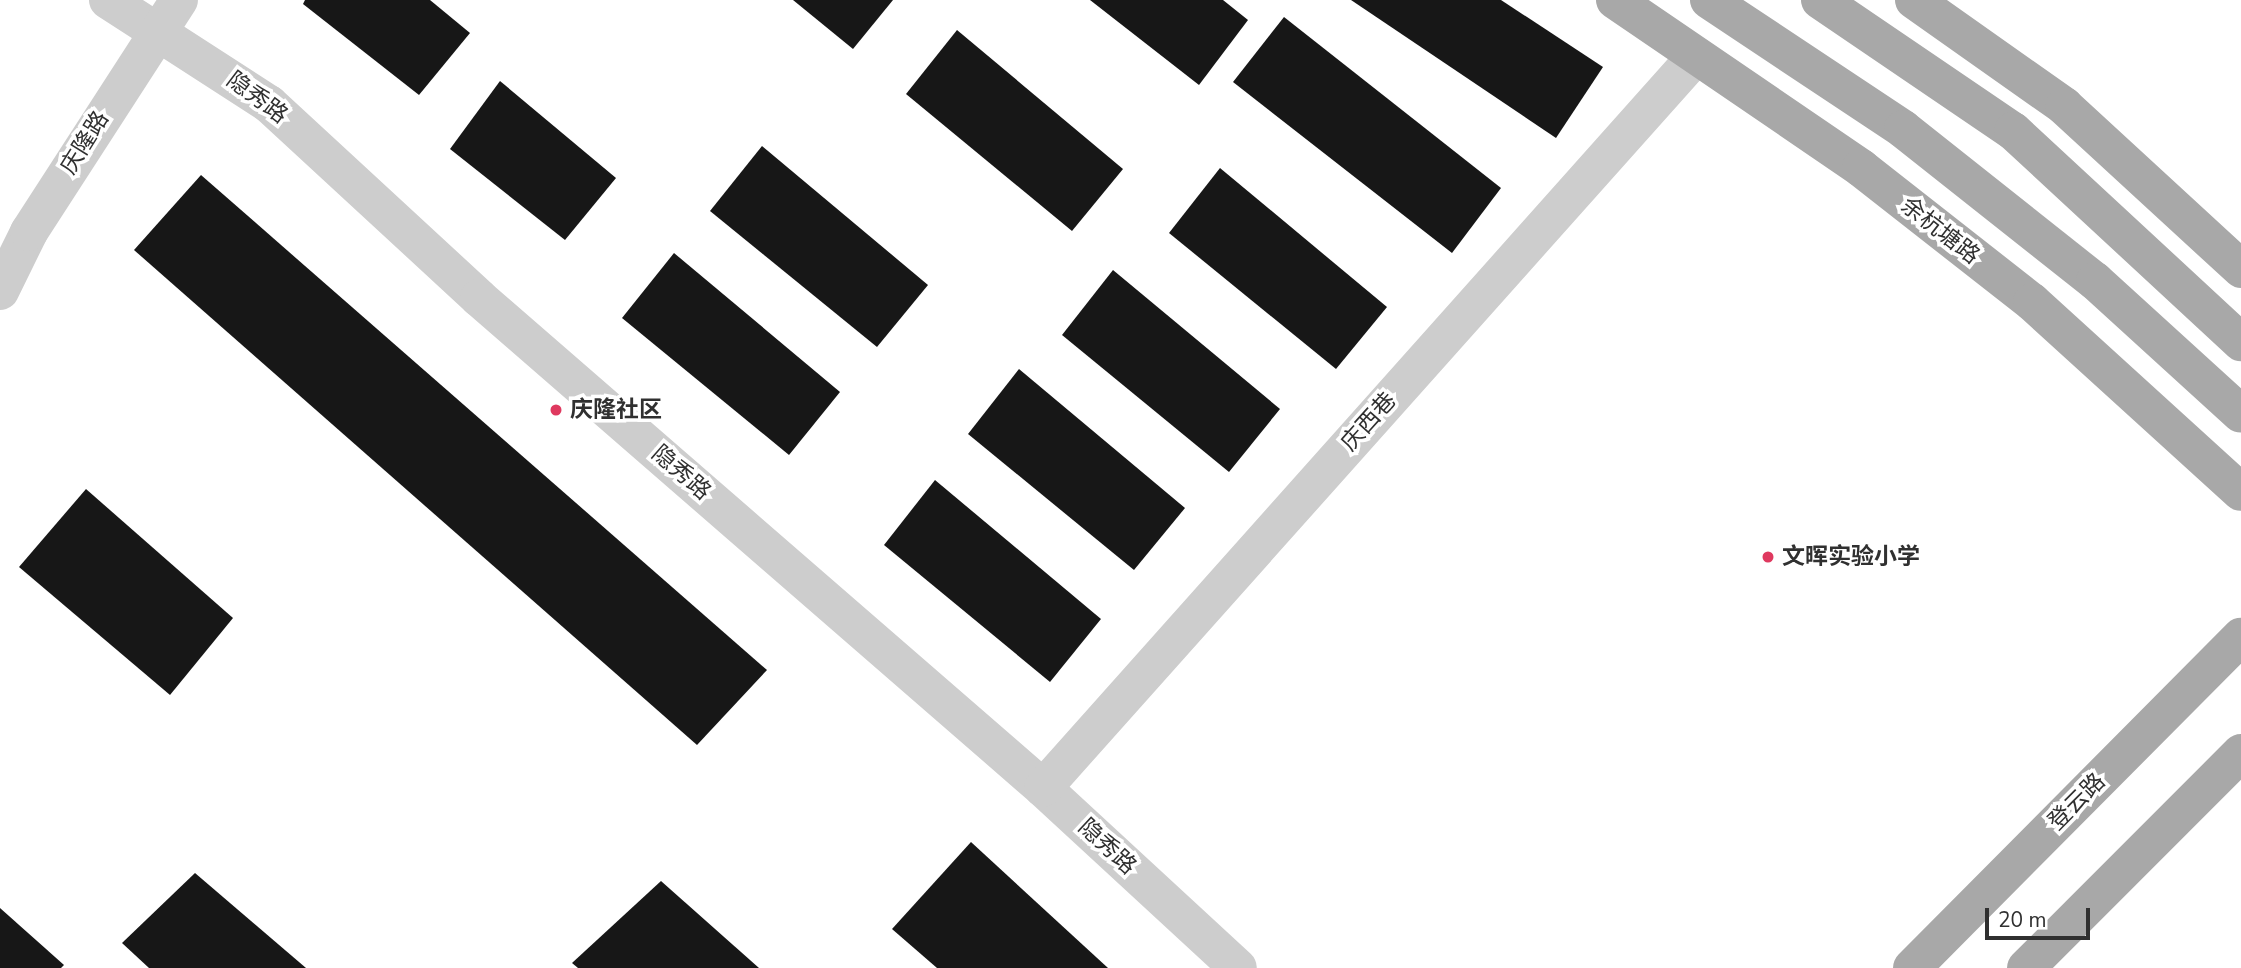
<!DOCTYPE html>
<meta charset="utf-8">
<style>
body{margin:0}
#map{position:relative;width:2241px;height:968px;overflow:hidden;background:#fff;font-family:"Nunito Sans","Noto Sans SC",sans-serif}
div>[style]{position:absolute}
.building>*{inset:0;background:#171717}
.minor>*{height:38px;margin:-19px;padding:0 19px;transform-origin:19px;border-radius:19px;background:#cdcdcd}
.major>*{height:38px;margin:-19px;padding:0 19px;transform-origin:19px;border-radius:19px;background:#a8a8a8}
.dots>*{width:19px;height:19px;translate:-50% -50%;box-sizing:border-box;border:4px solid #fff;border-radius:50%}
span{translate:-50% -50%;white-space:nowrap;text-align:center;line-height:1.15;-webkit-text-stroke:7px #fff;paint-order:stroke}
.street-label{font-size:23px;color:#303030}
.poi-label{font-size:23px;color:#303030;font-weight:700}
.left{translate:0 -50%;text-align:left}
.scale{position:absolute;left:1985px;top:908px;width:105px;height:32px;box-sizing:border-box;border:4px solid #303030;border-top:0;padding-left:9px;font-size:21px;line-height:24px;white-space:nowrap;color:#303030;-webkit-text-stroke:5px #fff;paint-order:stroke}
</style>
<div id="map">
<div class="building">
<div style="clip-path:polygon(305px 0,430px 0,470px 33px,419px 95px,303px 4px)"></div>
<div style="clip-path:polygon(793px 0,893px 0,853px 49px)"></div>
<div style="clip-path:polygon(1090px 0,1223px 0,1248px 20px,1199px 85px)"></div>
<div style="clip-path:polygon(1351px 0,1501px 0,1603px 67px,1556px 138px)"></div>
<div style="clip-path:polygon(1284px 17px,1501px 188px,1452px 253px,1233px 82px)"></div>
<div style="clip-path:polygon(957px 30px,1123px 169px,1072px 231px,906px 94px)"></div>
<div style="clip-path:polygon(500px 81px,616px 178px,565px 240px,450px 149px)"></div>
<div style="clip-path:polygon(762px 146px,928px 285px,877px 347px,710px 211px)"></div>
<div style="clip-path:polygon(1220px 168px,1387px 307px,1336px 369px,1169px 233px)"></div>
<div style="clip-path:polygon(201px 175px,767px 670px,697px 745px,134px 250px)"></div>
<div style="clip-path:polygon(674px 253px,840px 392px,789px 455px,622px 318px)"></div>
<div style="clip-path:polygon(1113px 270px,1280px 409px,1229px 472px,1062px 335px)"></div>
<div style="clip-path:polygon(1019px 369px,1185px 508px,1134px 570px,968px 434px)"></div>
<div style="clip-path:polygon(935px 480px,1101px 619px,1050px 682px,884px 545px)"></div>
<div style="clip-path:polygon(86px 489px,233px 618px,170px 695px,19px 567px)"></div>
<div style="clip-path:polygon(971px 842px,1108px 968px,937px 968px,892px 929px)"></div>
<div style="clip-path:polygon(195px 873px,306px 968px,149px 968px,122px 943px)"></div>
<div style="clip-path:polygon(661px 881px,759px 968px,578px 968px,572px 963px)"></div>
<div style="clip-path:polygon(0 908px,64px 965px,61px 968px,0 968px)"></div>
</div>
<div class="minor">
<div style="left:108px;top:0;width:192px;rotate:32.9deg"></div>
<div style="left:269px;top:104px;width:286px;rotate:42.7deg"></div>
<div style="left:479px;top:298px;width:747px;rotate:40.98deg"></div>
<div style="left:1043px;top:788px;width:265px;rotate:42.7deg"></div>
<div style="left:0;top:291px;width:66px;rotate:-63.8deg"></div>
<div style="left:29px;top:232px;width:276px;rotate:-57.1deg"></div>
<div style="left:1043px;top:788px;width:981px;rotate:-48.26deg"></div>
</div>
<div class="major">
<div style="left:1615px;top:0;width:298px;rotate:34.3deg"></div>
<div style="left:1861px;top:168px;width:217px;rotate:38.1deg"></div>
<div style="left:2032px;top:302px;width:282px;rotate:42.3deg"></div>
<div style="left:1709px;top:0;width:233px;rotate:33.6deg"></div>
<div style="left:1903px;top:129px;width:245px;rotate:38.4deg"></div>
<div style="left:2095px;top:281px;width:197px;rotate:42.3deg"></div>
<div style="left:1820px;top:0;width:233px;rotate:34.2deg"></div>
<div style="left:2013px;top:131px;width:311px;rotate:42.8deg"></div>
<div style="left:1914px;top:0;width:184px;rotate:35.2deg"></div>
<div style="left:2064px;top:106px;width:241px;rotate:42.6deg"></div>
<div style="left:1912px;top:968px;width:467px;rotate:-45.2deg"></div>
<div style="left:2026px;top:968px;width:304px;rotate:-45deg"></div>
</div>
<div class="dots">
<div style="left:556px;top:410px;background:#df395f"></div>
<div style="left:1768px;top:557px;background:#df395f"></div>
</div>
<div class="street-label">
<span style="left:257px;top:98px;rotate:37deg">隐秀路</span>
<span style="left:85px;top:143px;rotate:-58deg">庆隆路</span>
<span style="left:1940px;top:231px;rotate:38deg">余杭塘路</span>
<span style="left:1369px;top:422px;rotate:-48deg">庆西巷</span>
<span style="left:681px;top:473px;rotate:41deg">隐秀路</span>
<span style="left:2077px;top:802px;rotate:-45deg">登云路</span>
<span style="left:1107px;top:847px;rotate:43deg">隐秀路</span>
</div>
<div class="poi-label">
<span class="left" style="left:570px;top:410px">庆隆社区</span>
<span class="left" style="left:1782px;top:557px">文晖实验小学</span>
</div>
<div class="scale">20 m</div>
</div>
